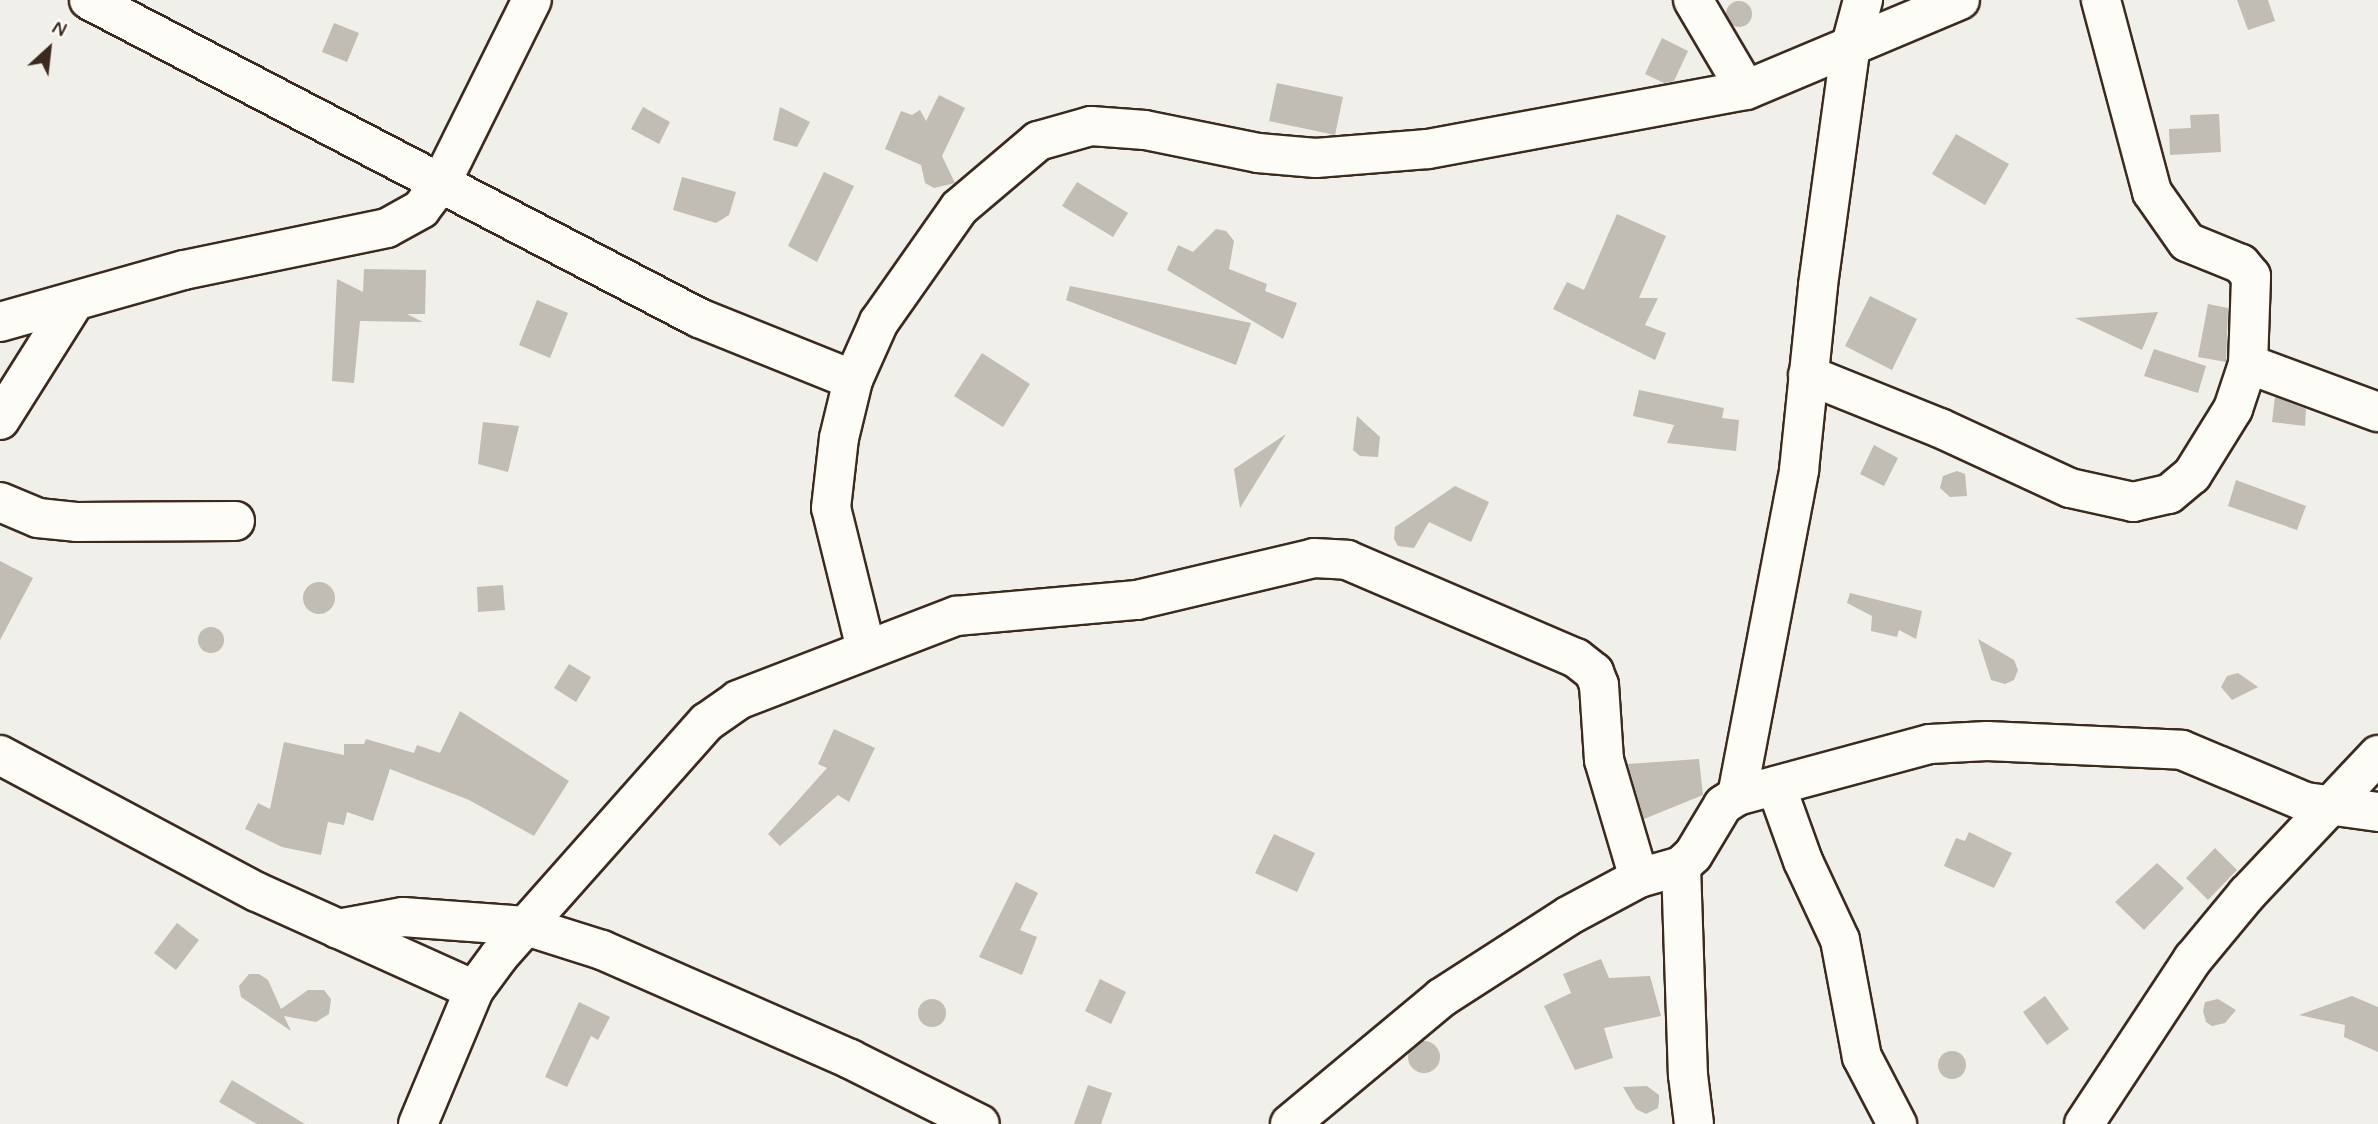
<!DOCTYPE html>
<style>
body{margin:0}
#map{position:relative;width:2378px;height:1124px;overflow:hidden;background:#f1efea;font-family:Mynerve,sans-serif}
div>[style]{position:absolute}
.building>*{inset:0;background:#c1bcb4}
.round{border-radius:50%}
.roads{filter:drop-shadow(2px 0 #3b2a1e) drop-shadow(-2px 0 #3b2a1e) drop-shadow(0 2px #3b2a1e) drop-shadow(0 -2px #3b2a1e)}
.minor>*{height:38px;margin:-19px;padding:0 19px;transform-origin:19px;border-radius:19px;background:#fdfcf7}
span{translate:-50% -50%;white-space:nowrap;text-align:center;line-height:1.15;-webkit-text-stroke:7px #fdfcf7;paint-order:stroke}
.north{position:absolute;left:14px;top:14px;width:70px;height:70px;-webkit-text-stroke:5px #fdfcf7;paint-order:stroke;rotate:27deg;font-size:19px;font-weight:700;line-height:28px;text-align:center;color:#3b2a1e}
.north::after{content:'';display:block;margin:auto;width:24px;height:32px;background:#3b2a1e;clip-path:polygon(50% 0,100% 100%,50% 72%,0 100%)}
</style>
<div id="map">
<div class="building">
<div style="clip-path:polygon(2237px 0,2268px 0,2275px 21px,2248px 30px)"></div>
<div class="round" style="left:1726px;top:1px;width:26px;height:26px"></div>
<div style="clip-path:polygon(334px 23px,359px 33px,347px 62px,322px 52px)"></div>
<div style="clip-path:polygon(1662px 38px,1688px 51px,1674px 81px,1664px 83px,1645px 74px)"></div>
<div style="clip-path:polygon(1277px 83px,1343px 97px,1335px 135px,1269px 121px)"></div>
<div style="clip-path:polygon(939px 95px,965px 108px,942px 156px,955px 183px,934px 188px,925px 183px,921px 165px,885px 149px,901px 111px,912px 115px,920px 110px,926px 121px)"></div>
<div style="clip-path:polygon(643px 107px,670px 122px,659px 144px,631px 129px)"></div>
<div style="clip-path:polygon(780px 107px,810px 122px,797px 147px,773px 140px)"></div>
<div style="clip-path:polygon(2219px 114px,2221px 152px,2170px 155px,2169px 129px,2191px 128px,2190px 115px)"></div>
<div style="clip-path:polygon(1956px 134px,2009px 164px,1985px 205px,1932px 174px)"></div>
<div style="clip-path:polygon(824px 172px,854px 186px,817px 262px,788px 246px)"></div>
<div style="clip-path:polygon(682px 177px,736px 192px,729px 215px,716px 223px,673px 210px)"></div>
<div style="clip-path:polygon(1077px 182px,1128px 213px,1113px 237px,1062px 206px)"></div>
<div style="clip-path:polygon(1617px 214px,1666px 236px,1639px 298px,1658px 298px,1645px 325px,1666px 333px,1655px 360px,1553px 309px,1567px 282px,1584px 290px)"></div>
<div style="clip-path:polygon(1216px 229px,1226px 231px,1234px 241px,1229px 269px,1267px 284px,1265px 291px,1297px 303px,1283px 339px,1167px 270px,1178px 245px,1193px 252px)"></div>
<div style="clip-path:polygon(364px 269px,426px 270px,425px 314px,407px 314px,423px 322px,360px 321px,354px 383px,332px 381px,337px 279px,363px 292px)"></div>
<div style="clip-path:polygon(1070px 286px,1155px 303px,1251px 323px,1236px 365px,1066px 300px)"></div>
<div style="clip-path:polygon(1870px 296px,1917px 319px,1892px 370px,1845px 346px)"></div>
<div style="clip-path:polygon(537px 300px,568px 313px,550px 358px,519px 345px)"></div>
<div style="clip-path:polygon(2208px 304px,2228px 308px,2226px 362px,2198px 357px)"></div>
<div style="clip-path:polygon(2158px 312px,2142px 350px,2075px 318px)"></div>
<div style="clip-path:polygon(2154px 349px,2206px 366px,2198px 393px,2144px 376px)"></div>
<div style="clip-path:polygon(982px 353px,1030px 384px,1003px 427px,954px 396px)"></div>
<div style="clip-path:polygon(1639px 390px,1724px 408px,1722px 418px,1739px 420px,1736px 451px,1667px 443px,1674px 425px,1633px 416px)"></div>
<div style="clip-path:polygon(2275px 397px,2306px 409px,2305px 426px,2272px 422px)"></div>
<div style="clip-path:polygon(1357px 416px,1380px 437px,1378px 457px,1360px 456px,1353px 450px)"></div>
<div style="clip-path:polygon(483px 422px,519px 426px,508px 472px,478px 464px)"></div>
<div style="clip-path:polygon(1286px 434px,1240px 508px,1234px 469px)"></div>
<div style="clip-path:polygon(1874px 445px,1898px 458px,1884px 486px,1860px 474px)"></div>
<div style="clip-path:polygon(1957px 471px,1965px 474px,1967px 496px,1950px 497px,1940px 488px,1943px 476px)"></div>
<div style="clip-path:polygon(2236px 480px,2306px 506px,2297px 530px,2228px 506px)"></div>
<div style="clip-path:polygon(1455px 486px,1489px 502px,1471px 542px,1429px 522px,1414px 548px,1398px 546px,1394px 539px,1395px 527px)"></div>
<div style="clip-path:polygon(0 561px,33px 578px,0 640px)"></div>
<div class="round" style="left:303px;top:582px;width:32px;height:32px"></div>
<div style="clip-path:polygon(503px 585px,505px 610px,478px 612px,477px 587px)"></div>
<div style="clip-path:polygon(1850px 593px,1922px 611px,1916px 639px,1899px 630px,1897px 637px,1871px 631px,1872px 616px,1847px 603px)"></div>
<div class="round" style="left:198px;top:627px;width:26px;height:26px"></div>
<div style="clip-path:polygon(1978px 639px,2014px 660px,2018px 670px,2014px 680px,2005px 684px,1991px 680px)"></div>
<div style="clip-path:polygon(569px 664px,591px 677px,576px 702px,554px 688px)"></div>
<div style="clip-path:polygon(2238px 673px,2258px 687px,2232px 700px,2221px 687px,2227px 676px)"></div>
<div style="clip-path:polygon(460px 711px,569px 781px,534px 836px,469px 800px,390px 769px,373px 821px,347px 812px,344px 825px,328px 822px,321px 855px,282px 847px,245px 829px,258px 803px,270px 809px,284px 742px,344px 755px,344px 744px,364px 744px,366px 739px,414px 753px,417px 745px,440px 753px)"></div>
<div style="clip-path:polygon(834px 729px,875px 748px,849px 802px,838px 795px,780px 846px,768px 834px,827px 768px,818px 764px)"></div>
<div style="clip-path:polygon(1699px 759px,1703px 795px,1644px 819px,1628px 764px)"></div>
<div style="clip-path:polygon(1969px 832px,2012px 853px,1994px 888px,1944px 866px,1956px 838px,1965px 841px)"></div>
<div style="clip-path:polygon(1274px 834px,1315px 853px,1297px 892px,1255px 873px)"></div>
<div style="clip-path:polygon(2215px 848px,2237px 870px,2208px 900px,2186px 878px)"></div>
<div style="clip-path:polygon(2157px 863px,2184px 888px,2144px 930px,2115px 902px)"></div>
<div style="clip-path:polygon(1016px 882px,1038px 893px,1020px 930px,1037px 937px,1022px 975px,979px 957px)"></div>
<div style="clip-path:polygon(177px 923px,199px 940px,176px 970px,154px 953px)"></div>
<div style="clip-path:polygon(1601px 959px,1609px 978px,1650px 976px,1661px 1016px,1604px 1028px,1613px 1058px,1575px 1070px,1544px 1006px,1571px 993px,1563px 974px)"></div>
<div style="clip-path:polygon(249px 974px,259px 974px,268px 980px,281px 1009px,308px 990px,324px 990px,331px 999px,329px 1014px,316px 1022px,284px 1016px,291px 1031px,241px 997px,239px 986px)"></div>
<div style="clip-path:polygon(1100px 979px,1126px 992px,1111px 1024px,1085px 1011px)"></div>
<div style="clip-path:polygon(2045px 996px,2069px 1029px,2047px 1045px,2023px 1012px)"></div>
<div style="clip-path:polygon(2352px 996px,2378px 1007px,2378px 1052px,2344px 1037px,2345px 1025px,2299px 1015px)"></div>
<div style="clip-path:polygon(2218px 999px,2236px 1010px,2225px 1023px,2212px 1026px,2206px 1022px,2203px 1011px,2205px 1002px)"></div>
<div class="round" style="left:918px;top:999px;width:28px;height:28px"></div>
<div style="clip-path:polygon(579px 1002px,610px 1017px,598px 1040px,591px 1036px,567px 1087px,545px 1077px)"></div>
<div class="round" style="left:1408px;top:1041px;width:32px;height:32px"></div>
<div class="round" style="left:1938px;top:1051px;width:28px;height:28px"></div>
<div style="clip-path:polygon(232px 1080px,305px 1124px,257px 1124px,219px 1102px)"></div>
<div style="clip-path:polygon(1088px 1085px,1112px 1093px,1101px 1124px,1074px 1124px)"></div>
<div style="clip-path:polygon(1647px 1086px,1659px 1095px,1659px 1101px,1658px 1108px,1646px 1114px,1636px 1109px,1623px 1087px)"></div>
</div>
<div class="roads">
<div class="minor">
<div style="left:89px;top:0;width:688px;rotate:27.53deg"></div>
<div style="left:699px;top:318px;width:166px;rotate:21.9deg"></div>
<div style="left:1693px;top:0;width:104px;rotate:59.5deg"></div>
<div style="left:0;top:322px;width:191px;rotate:-15.8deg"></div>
<div style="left:184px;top:270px;width:207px;rotate:-11.7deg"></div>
<div style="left:387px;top:228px;width:39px;rotate:-29deg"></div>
<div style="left:421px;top:209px;width:35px;rotate:-53deg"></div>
<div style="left:442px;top:181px;width:202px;rotate:-63.6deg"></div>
<div style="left:2248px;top:364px;width:139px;rotate:20.3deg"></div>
<div style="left:1808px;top:375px;width:142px;rotate:21.9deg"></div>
<div style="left:1940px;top:428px;width:143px;rotate:24.8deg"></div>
<div style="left:2070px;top:488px;width:65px;rotate:12.5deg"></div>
<div style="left:2133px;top:502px;width:37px;rotate:-13deg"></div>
<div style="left:2169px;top:494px;width:30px;rotate:-40deg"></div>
<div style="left:2192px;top:475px;width:78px;rotate:-58.2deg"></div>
<div style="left:2233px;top:409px;width:47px;rotate:-71.6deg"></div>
<div style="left:2248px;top:364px;width:88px;rotate:-88deg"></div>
<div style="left:2251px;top:276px;width:16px;rotate:-130deg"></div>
<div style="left:2241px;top:264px;width:58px;rotate:-157.8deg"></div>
<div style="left:2187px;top:242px;width:61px;rotate:-125deg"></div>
<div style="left:2152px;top:192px;width:199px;rotate:-104.9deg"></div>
<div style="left:0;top:420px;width:137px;rotate:-57.8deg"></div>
<div style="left:0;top:502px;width:41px;rotate:22.8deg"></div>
<div style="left:38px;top:518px;width:38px;rotate:6deg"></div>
<div style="left:76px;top:522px;width:159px;rotate:-0.4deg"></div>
<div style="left:866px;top:649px;width:145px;rotate:-103.9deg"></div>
<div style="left:831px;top:508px;width:70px;rotate:-83.5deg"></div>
<div style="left:839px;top:438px;width:60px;rotate:-76.4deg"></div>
<div style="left:853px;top:380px;width:64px;rotate:-65.9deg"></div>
<div style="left:879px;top:322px;width:139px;rotate:-54.9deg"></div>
<div style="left:959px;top:208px;width:104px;rotate:-40.3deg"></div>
<div style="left:1038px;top:141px;width:55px;rotate:-15.8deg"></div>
<div style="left:1091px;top:126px;width:54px;rotate:4.2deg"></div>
<div style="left:1145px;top:130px;width:115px;rotate:11.5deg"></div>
<div style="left:1258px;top:153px;width:58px;rotate:4.9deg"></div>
<div style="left:1316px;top:158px;width:112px;rotate:-4.6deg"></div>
<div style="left:1428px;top:149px;width:323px;rotate:-10.5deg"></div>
<div style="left:1746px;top:90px;width:232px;rotate:-22.8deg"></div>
<div style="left:0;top:755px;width:291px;rotate:28.1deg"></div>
<div style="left:257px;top:892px;width:238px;rotate:24.3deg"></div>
<div style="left:1776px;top:786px;width:80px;rotate:70.2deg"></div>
<div style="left:1803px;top:861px;width:87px;rotate:64.9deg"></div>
<div style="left:1840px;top:940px;width:119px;rotate:79.4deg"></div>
<div style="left:1862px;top:1057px;width:76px;rotate:62.4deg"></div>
<div style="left:1737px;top:796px;width:332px;rotate:-79.2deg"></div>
<div style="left:1799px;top:470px;width:186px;rotate:-84.1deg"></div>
<div style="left:1818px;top:285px;width:242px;rotate:-82.2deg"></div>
<div style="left:1851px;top:45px;width:47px;rotate:-75.1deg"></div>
<div style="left:1681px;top:866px;width:209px;rotate:88.1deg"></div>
<div style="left:1688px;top:1075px;width:49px;rotate:83deg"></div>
<div style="left:338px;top:929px;width:66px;rotate:-10.5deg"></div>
<div style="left:403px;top:917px;width:123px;rotate:4.2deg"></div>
<div style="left:526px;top:926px;width:80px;rotate:17.5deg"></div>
<div style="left:602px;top:950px;width:271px;rotate:23.7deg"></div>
<div style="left:850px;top:1059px;width:145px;rotate:26.6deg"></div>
<div style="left:418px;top:1124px;width:145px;rotate:-67.3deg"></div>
<div style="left:474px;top:990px;width:42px;rotate:-53.7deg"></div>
<div style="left:499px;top:956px;width:313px;rotate:-48.4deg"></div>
<div style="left:707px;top:722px;width:38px;rotate:-35deg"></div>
<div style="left:738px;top:700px;width:234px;rotate:-21.1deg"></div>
<div style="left:956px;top:616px;width:182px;rotate:-5.1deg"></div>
<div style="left:1137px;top:600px;width:182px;rotate:-13.3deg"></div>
<div style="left:1314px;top:558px;width:33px;rotate:3deg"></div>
<div style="left:1347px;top:560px;width:249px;rotate:23.2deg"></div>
<div style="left:1576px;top:658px;width:23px;rotate:38deg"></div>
<div style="left:1594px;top:672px;width:14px;rotate:69deg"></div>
<div style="left:1599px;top:685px;width:75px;rotate:86.2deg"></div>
<div style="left:1604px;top:760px;width:123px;rotate:73.5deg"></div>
<div style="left:1290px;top:1124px;width:197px;rotate:-39.8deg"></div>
<div style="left:1441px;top:998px;width:151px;rotate:-32.8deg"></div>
<div style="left:1568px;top:916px;width:81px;rotate:-28.2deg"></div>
<div style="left:1639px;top:878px;width:44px;rotate:-15.9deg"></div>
<div style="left:1681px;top:866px;width:16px;rotate:-43deg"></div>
<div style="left:1693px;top:855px;width:58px;rotate:-59deg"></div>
<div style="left:1723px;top:805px;width:17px;rotate:-33deg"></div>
<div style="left:1737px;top:796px;width:200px;rotate:-15.1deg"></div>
<div style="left:1930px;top:744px;width:57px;rotate:-3deg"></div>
<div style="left:1987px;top:741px;width:195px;rotate:2.6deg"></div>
<div style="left:2182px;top:750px;width:134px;rotate:22.8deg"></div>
<div style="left:2306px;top:802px;width:73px;rotate:7.9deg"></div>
<div style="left:2084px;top:1124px;width:198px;rotate:-56.6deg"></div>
<div style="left:2193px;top:959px;width:85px;rotate:-50.3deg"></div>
<div style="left:2247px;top:894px;width:191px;rotate:-46.7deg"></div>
</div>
</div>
<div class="north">N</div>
</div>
